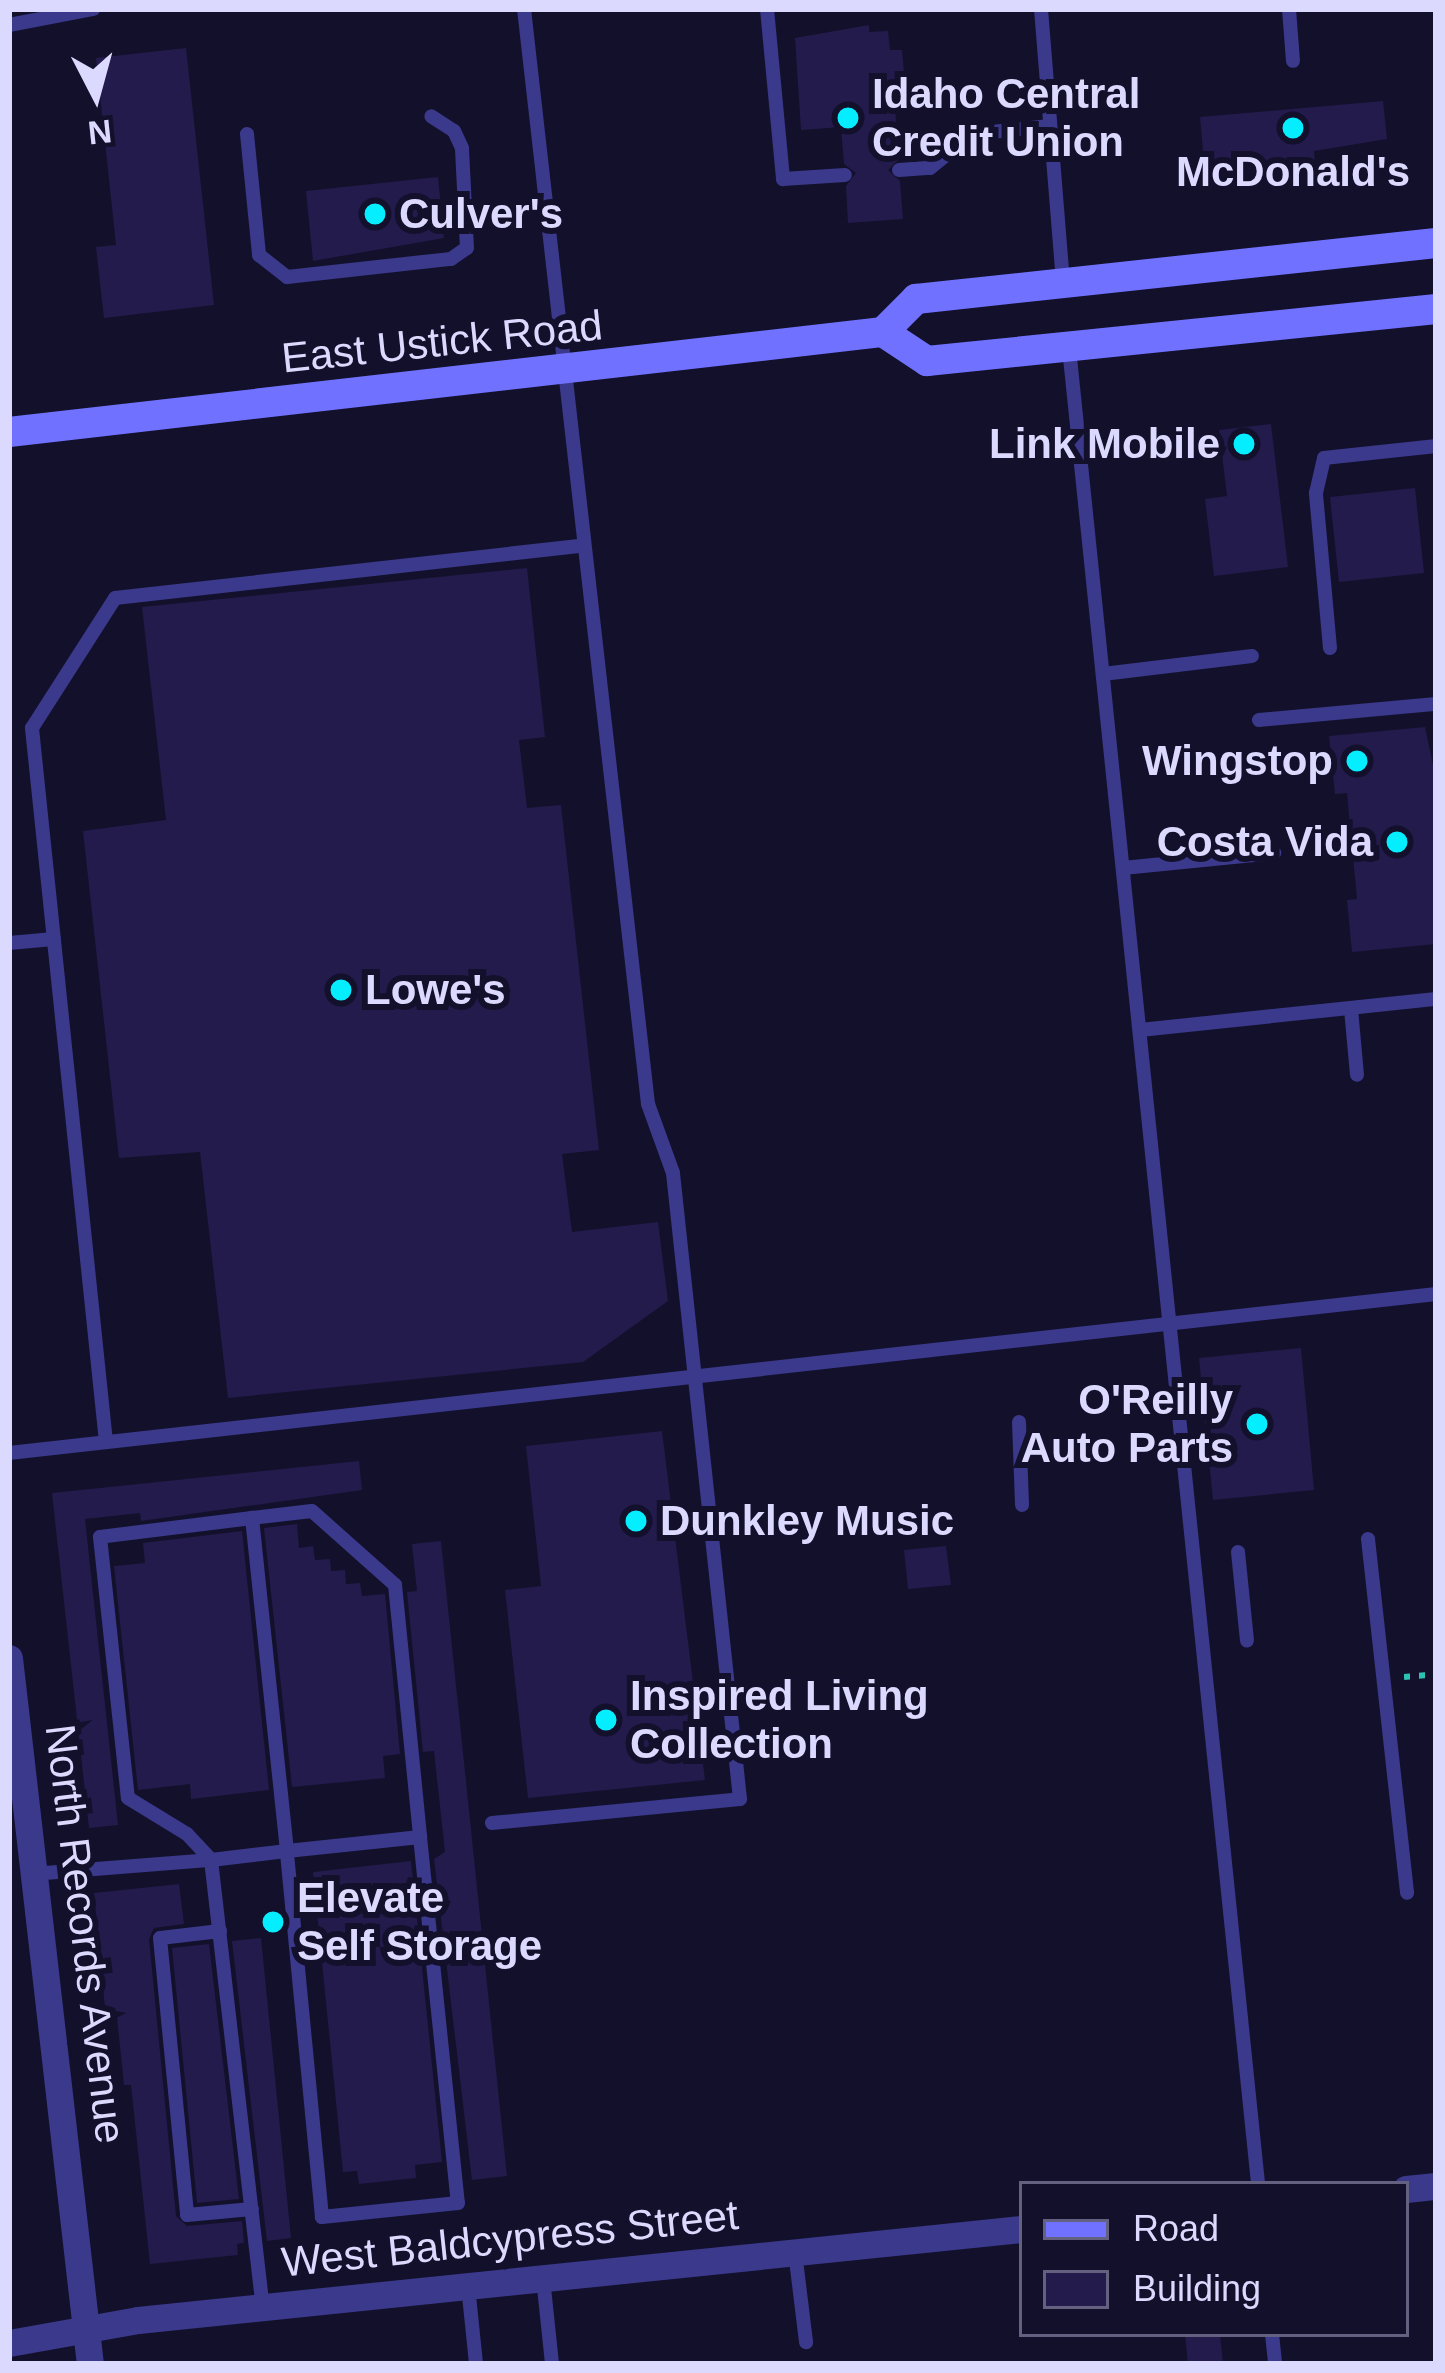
<!DOCTYPE html>
<style>
body{margin:0}
#map{position:relative;width:1445px;height:2373px;overflow:hidden;background:#13102b;font-family:Helvetica,sans-serif}
div>[style]{position:absolute}
.building>*{inset:0;background:#231b4c}
.path>*{height:6px;margin-top:-3px;transform-origin:0;background:repeating-linear-gradient(90deg,#2cc1b3 0 6px,transparent 0 15px)}
.lane>*{height:14px;margin:-7px;padding:0 7px;transform-origin:7px;border-radius:7px;background:#3a398b}
.street>*{height:27px;margin:-13.5px;padding:0 13.5px;transform-origin:13.5px;border-radius:13.5px;background:#3a398b}
.secondary>*{height:30px;margin:-15px;padding:0 15px;transform-origin:15px;border-radius:15px;background:#7072ff}
.dots>*{width:33px;height:33px;translate:-50% -50%;box-sizing:border-box;border:6px solid #13102b;border-radius:50%}
span{translate:-50% -50%;white-space:nowrap;text-align:center;line-height:1.15;-webkit-text-stroke:12px #13102b;paint-order:stroke}
.poi-label{font-size:42px;color:#dcd9ff;font-weight:700}
.left{translate:0 -50%;text-align:left}
.right{translate:-100% -50%;text-align:right}
.street-label{font-size:42px;color:#dcd9ff}
.frame{position:absolute;inset:0;border:12px solid #dcd9ff;pointer-events:none}
.legend{position:absolute;left:1019px;top:2181px;width:390px;height:156px;box-sizing:border-box;background:#13102b;border:3px solid #636080;margin:0;padding:15px 21px;list-style:none;font-size:36px;color:#dcd9ff}
.legend li{display:flex;align-items:center;gap:24px;height:60px}
.legend b{width:60px;border:3px solid #636080}
.north{position:absolute;left:36px;top:36px;width:120px;height:120px;-webkit-text-stroke:9px #13102b;paint-order:stroke;rotate:174deg;font-size:33px;font-weight:700;line-height:48px;text-align:center;color:#dcd9ff}
.north::after{content:'';display:block;margin:auto;width:42px;height:54px;background:#dcd9ff;clip-path:polygon(50% 0,100% 100%,50% 72%,0 100%)}
</style>
<div id="map">
<div class="building">
<div style="clip-path:polygon(869px 25px,869px 32px,888px 31px,890px 50px,902px 50px,907px 108px,895px 109px,899px 159px,888px 170px,900px 181px,903px 219px,848px 223px,846px 186px,856px 173px,844px 164px,841px 127px,801px 130px,795px 38px)"></div>
<div style="clip-path:polygon(186px 48px,214px 305px,104px 318px,96px 247px,116px 245px,96px 58px)"></div>
<div style="clip-path:polygon(1383px 101px,1387px 139px,1314px 151px,1315px 163px,1205px 173px,1200px 117px)"></div>
<div style="clip-path:polygon(438px 177px,444px 238px,313px 261px,306px 191px)"></div>
<div style="clip-path:polygon(1271px 424px,1288px 567px,1214px 576px,1205px 499px,1227px 496px,1219px 430px)"></div>
<div style="clip-path:polygon(1415px 488px,1424px 573px,1339px 582px,1330px 497px)"></div>
<div style="clip-path:polygon(527px 568px,545px 737px,519px 740px,527px 808px,561px 805px,599px 1150px,562px 1154px,572px 1232px,658px 1222px,668px 1301px,583px 1362px,228px 1398px,200px 1152px,119px 1158px,83px 831px,166px 820px,142px 607px)"></div>
<div style="clip-path:polygon(1425px 727px,1436px 779px,1436px 944px,1352px 952px,1347px 900px,1357px 899px,1347px 793px,1335px 794px,1329px 736px)"></div>
<div style="clip-path:polygon(1301px 1348px,1314px 1490px,1213px 1500px,1199px 1358px)"></div>
<div style="clip-path:polygon(662px 1431px,705px 1780px,528px 1798px,505px 1590px,541px 1586px,526px 1446px)"></div>
<div style="clip-path:polygon(359px 1461px,362px 1490px,141px 1521px,140px 1513px,85px 1519px,118px 1825px,89px 1828px,52px 1493px)"></div>
<div style="clip-path:polygon(297px 1524px,299px 1548px,313px 1546px,315px 1560px,330px 1559px,331px 1571px,345px 1570px,346px 1584px,360px 1583px,362px 1596px,385px 1594px,400px 1754px,383px 1756px,385px 1778px,292px 1787px,264px 1528px)"></div>
<div style="clip-path:polygon(242px 1531px,269px 1790px,191px 1799px,190px 1784px,138px 1790px,114px 1566px,145px 1563px,143px 1543px)"></div>
<div style="clip-path:polygon(441px 1541px,507px 2176px,472px 2180px,434px 1859px,445px 1852px,434px 1751px,423px 1752px,407px 1592px,417px 1591px,412px 1544px)"></div>
<div style="clip-path:polygon(946px 1546px,951px 1585px,908px 1589px,904px 1550px)"></div>
<div style="clip-path:polygon(411px 1861px,442px 2162px,415px 2165px,416px 2178px,359px 2184px,357px 2171px,343px 2172px,313px 1872px)"></div>
<div style="clip-path:polygon(179px 1884px,184px 1924px,154px 1928px,149px 1939px,176px 2216px,187px 2226px,242px 2221px,244px 2243px,237px 2244px,238px 2255px,150px 2264px,131px 2085px,124px 2085px,117px 2017px,106px 2018px,94px 1893px)"></div>
<div style="clip-path:polygon(261px 1938px,291px 2238px,267px 2241px,232px 1941px)"></div>
<div style="clip-path:polygon(209px 1944px,239px 2199px,197px 2203px,172px 1948px)"></div>
<div style="clip-path:polygon(1185px 2334px,1220px 2334px,1223px 2364px,1188px 2364px)"></div>
</div>
<div class="path">
<div style="left:1404px;top:1677px;width:32px;rotate:-5deg"></div>
</div>
<div class="lane">
<div style="left:767px;top:9px;width:171px;rotate:84.6deg"></div>
<div style="left:783px;top:179px;width:62px;rotate:-3.7deg"></div>
<div style="left:1041px;top:9px;width:277px;rotate:85.4deg"></div>
<div style="left:1289px;top:9px;width:52px;rotate:85.6deg"></div>
<div style="left:9px;top:25px;width:86px;rotate:-10.8deg"></div>
<div style="left:247px;top:134px;width:122px;rotate:84.3deg"></div>
<div style="left:259px;top:255px;width:36px;rotate:38deg"></div>
<div style="left:287px;top:277px;width:165px;rotate:-6.3deg"></div>
<div style="left:451px;top:259px;width:19px;rotate:-35deg"></div>
<div style="left:467px;top:248px;width:100px;rotate:-92.9deg"></div>
<div style="left:462px;top:148px;width:19px;rotate:-115deg"></div>
<div style="left:454px;top:131px;width:27px;rotate:-147deg"></div>
<div style="left:899px;top:170px;width:31px;rotate:-4deg"></div>
<div style="left:930px;top:168px;width:54px;rotate:-39deg"></div>
<div style="left:972px;top:134px;width:78px;rotate:-5.9deg"></div>
<div style="left:1069px;top:348px;width:1846px;rotate:84.12deg"></div>
<div style="left:1330px;top:648px;width:156px;rotate:-95.2deg"></div>
<div style="left:1316px;top:493px;width:36px;rotate:-77deg"></div>
<div style="left:1324px;top:458px;width:113px;rotate:-6.1deg"></div>
<div style="left:1103px;top:674px;width:150px;rotate:-6.9deg"></div>
<div style="left:1259px;top:720px;width:178px;rotate:-5.2deg"></div>
<div style="left:1123px;top:868px;width:152px;rotate:-5.7deg"></div>
<div style="left:9px;top:943px;width:45px;rotate:-5.1deg"></div>
<div style="left:1351px;top:1009px;width:66px;rotate:84.8deg"></div>
<div style="left:1140px;top:1030px;width:298px;rotate:-6deg"></div>
<div style="left:1019px;top:1422px;width:83px;rotate:87.9deg"></div>
<div style="left:106px;top:1442px;width:718px;rotate:-95.92deg"></div>
<div style="left:32px;top:728px;width:154px;rotate:-57.4deg"></div>
<div style="left:115px;top:598px;width:469px;rotate:-6.4deg"></div>
<div style="left:9px;top:1453px;width:1436px;rotate:-6.36deg"></div>
<div style="left:252px;top:1518px;width:153px;rotate:172.9deg"></div>
<div style="left:100px;top:1537px;width:262px;rotate:83.9deg"></div>
<div style="left:128px;top:1798px;width:69px;rotate:31.4deg"></div>
<div style="left:187px;top:1834px;width:35px;rotate:47deg"></div>
<div style="left:211px;top:1860px;width:450px;rotate:83.4deg"></div>
<div style="left:1368px;top:1539px;width:356px;rotate:83.7deg"></div>
<div style="left:1238px;top:1552px;width:89px;rotate:84.2deg"></div>
<div style="left:492px;top:1823px;width:249px;rotate:-5.5deg"></div>
<div style="left:740px;top:1799px;width:630px;rotate:-96.11deg"></div>
<div style="left:673px;top:1173px;width:73px;rotate:-109.9deg"></div>
<div style="left:648px;top:1104px;width:1102px;rotate:-96.46deg"></div>
<div style="left:32px;top:1874px;width:180px;rotate:-4.5deg"></div>
<div style="left:211px;top:1860px;width:77px;rotate:-6.8deg"></div>
<div style="left:287px;top:1851px;width:134px;rotate:-6deg"></div>
<div style="left:420px;top:1837px;width:368px;rotate:84.1deg"></div>
<div style="left:458px;top:2203px;width:137px;rotate:174.1deg"></div>
<div style="left:322px;top:2217px;width:368px;rotate:-95.5deg"></div>
<div style="left:287px;top:1851px;width:335px;rotate:-96deg"></div>
<div style="left:252px;top:1518px;width:60px;rotate:-6.7deg"></div>
<div style="left:312px;top:1511px;width:111px;rotate:41.7deg"></div>
<div style="left:395px;top:1585px;width:253px;rotate:84.3deg"></div>
<div style="left:220px;top:1931px;width:60px;rotate:173.3deg"></div>
<div style="left:160px;top:1938px;width:278px;rotate:84.4deg"></div>
<div style="left:187px;top:2215px;width:65px;rotate:-5.3deg"></div>
<div style="left:795px;top:2252px;width:91px;rotate:83deg"></div>
<div style="left:543px;top:2278px;width:86px;rotate:84deg"></div>
<div style="left:468px;top:2286px;width:78px;rotate:84.1deg"></div>
<div style="left:1272px;top:2334px;width:30px;rotate:84deg"></div>
</div>
<div class="street">
<div style="left:9px;top:1658px;width:711px;rotate:83.46deg"></div>
<div style="left:1406px;top:2189px;width:30px;rotate:-6deg"></div>
<div style="left:9px;top:2343px;width:131px;rotate:-10.1deg"></div>
<div style="left:138px;top:2320px;width:889px;rotate:-5.88deg"></div>
</div>
<div class="secondary">
<div style="left:883px;top:332px;width:53px;rotate:33.4deg"></div>
<div style="left:927px;top:361px;width:512px;rotate:-5.83deg"></div>
<div style="left:9px;top:432px;width:880px;rotate:-6.53deg"></div>
<div style="left:883px;top:332px;width:47px;rotate:-45deg"></div>
<div style="left:916px;top:299px;width:523px;rotate:-6.15deg"></div>
</div>
<div class="dots">
<div style="left:848px;top:118px;background:#05eeff"></div>
<div style="left:1293px;top:128px;background:#05eeff"></div>
<div style="left:375px;top:214px;background:#05eeff"></div>
<div style="left:1244px;top:444px;background:#05eeff"></div>
<div style="left:1357px;top:761px;background:#05eeff"></div>
<div style="left:1397px;top:842px;background:#05eeff"></div>
<div style="left:341px;top:990px;background:#05eeff"></div>
<div style="left:1257px;top:1424px;background:#05eeff"></div>
<div style="left:636px;top:1521px;background:#05eeff"></div>
<div style="left:606px;top:1720px;background:#05eeff"></div>
<div style="left:273px;top:1922px;background:#05eeff"></div>
</div>
<div class="poi-label">
<span class="left" style="left:872px;top:118px">Idaho Central<br>Credit Union</span>
<span style="left:1293px;top:172px">McDonald's</span>
<span class="left" style="left:399px;top:214px">Culver's</span>
<span class="right" style="left:1220px;top:444px">Link Mobile</span>
<span class="right" style="left:1333px;top:761px">Wingstop</span>
<span class="right" style="left:1373px;top:842px">Costa Vida</span>
<span class="left" style="left:365px;top:990px">Lowe's</span>
<span class="right" style="left:1233px;top:1424px">O'Reilly<br>Auto Parts</span>
<span class="left" style="left:660px;top:1521px">Dunkley Music</span>
<span class="left" style="left:630px;top:1720px">Inspired Living<br>Collection</span>
<span class="left" style="left:297px;top:1922px">Elevate<br>Self Storage</span>
</div>
<div class="street-label">
<span style="left:442px;top:342px;rotate:-6deg">East Ustick Road</span>
<span style="left:85px;top:1934px;rotate:83deg">North Records Avenue</span>
<span style="left:510px;top:2239px;rotate:-6deg">West Baldcypress Street</span>
</div>
<div class="frame"></div>
<ul class="legend">
<li><b style="height:15px;background:#7072ff"></b>Road</li>
<li><b style="height:33px;background:#231b4c"></b>Building</li>
</ul>
<div class="north">N</div>
</div>
